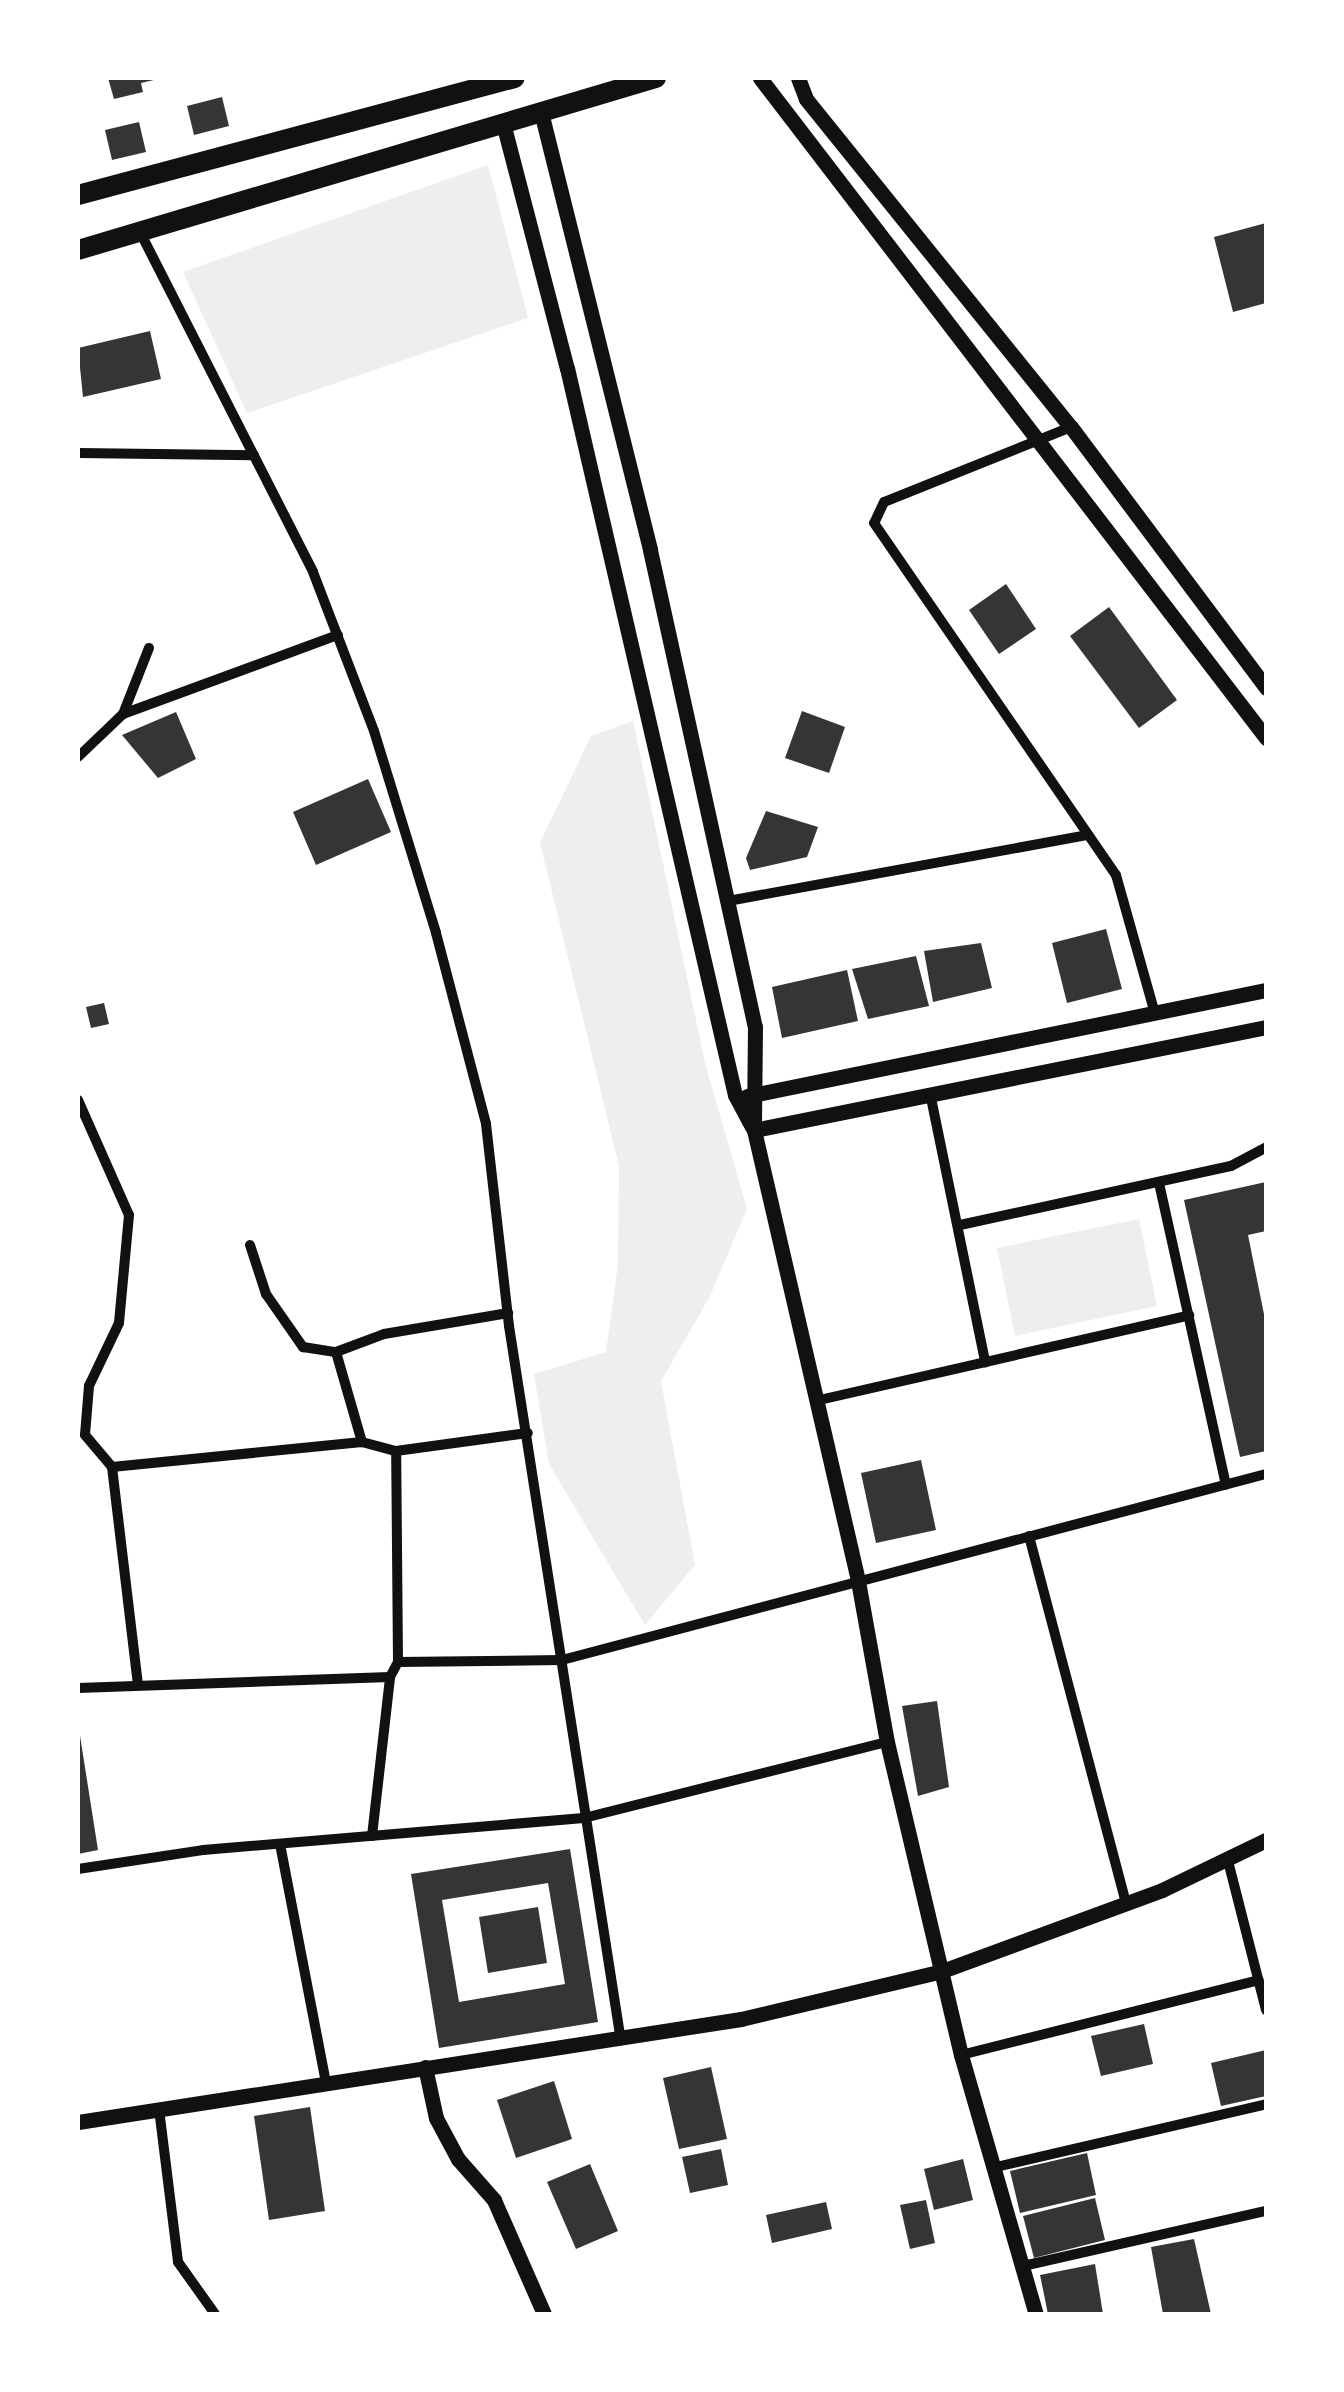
<!DOCTYPE html>
<style>
body{margin:0}
#map{position:relative;width:1344px;height:2392px;overflow:hidden;background:#fff;font-family:Cabin,sans-serif}
div>[style]{position:absolute}
.green>*{inset:0;background:#eee}
.building>*{inset:0;background:#353535}
.minor>*{height:10px;margin:-5px;padding:0 5px;transform-origin:5px;border-radius:5px;background:#111}
.tertiary>*{height:15px;margin:-7.5px;padding:0 7.5px;transform-origin:7.5px;border-radius:7.5px;background:#111}
.trunk>*{height:20px;margin:-10px;padding:0 10px;transform-origin:10px;border-radius:10px;background:#111}
span{translate:-50% -50%;white-space:nowrap;text-align:center;line-height:1.15;-webkit-text-stroke:8px #fff;paint-order:stroke}
.frame{position:absolute;inset:0;border:80px solid #fff;pointer-events:none}
</style>
<div id="map">
<div class="green">
<div style="clip-path:polygon(488px 165px,528px 318px,247px 413px,183px 272px)"></div>
<div style="clip-path:polygon(633px 721px,705px 1063px,747px 1209px,710px 1296px,661px 1381px,695px 1565px,645px 1625px,549px 1464px,534px 1374px,606px 1352px,618px 1264px,619px 1166px,540px 843px,591px 736px)"></div>
<div style="clip-path:polygon(1139px 1219px,1157px 1306px,1015px 1336px,997px 1248px)"></div>
</div>
<div class="building">
<div style="clip-path:polygon(108px 78px,158px 78px,158px 79px,141px 83px,143px 92px,114px 99px)"></div>
<div style="clip-path:polygon(222px 97px,229px 126px,194px 135px,187px 106px)"></div>
<div style="clip-path:polygon(139px 122px,146px 152px,112px 160px,105px 130px)"></div>
<div style="clip-path:polygon(1266px 223px,1266px 303px,1233px 312px,1214px 237px)"></div>
<div style="clip-path:polygon(150px 331px,161px 379px,83px 397px,78px 348px)"></div>
<div style="clip-path:polygon(1006px 584px,1036px 629px,999px 654px,969px 610px)"></div>
<div style="clip-path:polygon(1109px 607px,1177px 700px,1139px 728px,1070px 636px)"></div>
<div style="clip-path:polygon(802px 711px,845px 727px,829px 773px,785px 758px)"></div>
<div style="clip-path:polygon(176px 712px,196px 759px,158px 778px,122px 735px)"></div>
<div style="clip-path:polygon(368px 779px,391px 832px,316px 865px,293px 812px)"></div>
<div style="clip-path:polygon(766px 811px,818px 827px,807px 857px,750px 870px,746px 858px)"></div>
<div style="clip-path:polygon(1106px 929px,1122px 989px,1067px 1003px,1052px 943px)"></div>
<div style="clip-path:polygon(981px 943px,992px 988px,933px 1002px,924px 951px)"></div>
<div style="clip-path:polygon(916px 956px,929px 1006px,868px 1019px,852px 969px)"></div>
<div style="clip-path:polygon(847px 970px,858px 1021px,782px 1038px,772px 987px)"></div>
<div style="clip-path:polygon(104px 1003px,109px 1024px,91px 1028px,86px 1007px)"></div>
<div style="clip-path:polygon(1266px 1182px,1266px 1231px,1248px 1235px,1266px 1324px,1266px 1451px,1240px 1457px,1184px 1200px)"></div>
<div style="clip-path:polygon(921px 1460px,936px 1530px,876px 1543px,861px 1473px)"></div>
<div style="clip-path:polygon(937px 1701px,949px 1787px,918px 1796px,902px 1706px)"></div>
<div style="clip-path:polygon(78px 1723px,98px 1850px,78px 1854px)"></div>
<div style="clip-path:polygon(evenodd,570px 1849px,598px 2022px,439px 2048px,411px 1874px,570px 1849px,548px 1883px,565px 1984px,459px 2002px,442px 1900px,548px 1883px)"></div>
<div style="clip-path:polygon(538px 1907px,547px 1963px,488px 1973px,479px 1917px)"></div>
<div style="clip-path:polygon(1144px 2024px,1153px 2064px,1101px 2076px,1091px 2036px)"></div>
<div style="clip-path:polygon(1266px 2050px,1266px 2096px,1221px 2106px,1211px 2063px)"></div>
<div style="clip-path:polygon(711px 2067px,727px 2139px,679px 2149px,663px 2078px)"></div>
<div style="clip-path:polygon(554px 2081px,572px 2139px,516px 2158px,497px 2100px)"></div>
<div style="clip-path:polygon(310px 2107px,325px 2211px,269px 2220px,254px 2116px)"></div>
<div style="clip-path:polygon(721px 2149px,728px 2185px,690px 2193px,682px 2157px)"></div>
<div style="clip-path:polygon(1087px 2153px,1096px 2195px,1020px 2213px,1010px 2171px)"></div>
<div style="clip-path:polygon(963px 2159px,973px 2200px,934px 2210px,924px 2169px)"></div>
<div style="clip-path:polygon(590px 2164px,618px 2231px,576px 2249px,547px 2182px)"></div>
<div style="clip-path:polygon(1095px 2198px,1105px 2240px,1034px 2258px,1023px 2216px)"></div>
<div style="clip-path:polygon(926px 2200px,935px 2243px,910px 2249px,900px 2205px)"></div>
<div style="clip-path:polygon(826px 2202px,832px 2229px,772px 2243px,766px 2215px)"></div>
<div style="clip-path:polygon(1194px 2239px,1211px 2314px,1163px 2314px,1151px 2247px)"></div>
<div style="clip-path:polygon(1095px 2264px,1103px 2314px,1048px 2314px,1040px 2275px)"></div>
</div>
<div class="minor">
<div style="left:140px;top:232px;width:381px;rotate:63deg"></div>
<div style="left:313px;top:572px;width:170px;rotate:69deg"></div>
<div style="left:374px;top:731px;width:211px;rotate:72.9deg"></div>
<div style="left:436px;top:933px;width:197px;rotate:75.3deg"></div>
<div style="left:486px;top:1124px;width:203px;rotate:83.5deg"></div>
<div style="left:509px;top:1326px;width:718px;rotate:81.1deg"></div>
<div style="left:1071px;top:427px;width:201px;rotate:158.1deg"></div>
<div style="left:884px;top:502px;width:23px;rotate:115deg"></div>
<div style="left:874px;top:523px;width:427px;rotate:55.5deg"></div>
<div style="left:1116px;top:875px;width:144px;rotate:74.3deg"></div>
<div style="left:78px;top:453px;width:176px;rotate:0.7deg"></div>
<div style="left:123px;top:714px;width:229px;rotate:-20.2deg"></div>
<div style="left:78px;top:757px;width:62px;rotate:-43.7deg"></div>
<div style="left:123px;top:714px;width:71px;rotate:-68.5deg"></div>
<div style="left:728px;top:901px;width:366px;rotate:-10.4deg"></div>
<div style="left:930px;top:1093px;width:275px;rotate:78.4deg"></div>
<div style="left:78px;top:1100px;width:126px;rotate:66.1deg"></div>
<div style="left:129px;top:1215px;width:108px;rotate:95.3deg"></div>
<div style="left:119px;top:1323px;width:70px;rotate:115.5deg"></div>
<div style="left:89px;top:1386px;width:49px;rotate:94.7deg"></div>
<div style="left:85px;top:1435px;width:42px;rotate:49.8deg"></div>
<div style="left:112px;top:1467px;width:219px;rotate:83.2deg"></div>
<div style="left:1159px;top:1183px;width:309px;rotate:77.5deg"></div>
<div style="left:960px;top:1225px;width:277px;rotate:-12.3deg"></div>
<div style="left:1231px;top:1166px;width:40px;rotate:-28deg"></div>
<div style="left:250px;top:1245px;width:52px;rotate:71.9deg"></div>
<div style="left:266px;top:1294px;width:65px;rotate:55.1deg"></div>
<div style="left:303px;top:1347px;width:33px;rotate:9deg"></div>
<div style="left:336px;top:1352px;width:51px;rotate:-20.6deg"></div>
<div style="left:384px;top:1334px;width:126px;rotate:-9.6deg"></div>
<div style="left:336px;top:1352px;width:94px;rotate:73.9deg"></div>
<div style="left:815px;top:1401px;width:384px;rotate:-12.9deg"></div>
<div style="left:112px;top:1467px;width:251px;rotate:-5.7deg"></div>
<div style="left:362px;top:1442px;width:35px;rotate:15deg"></div>
<div style="left:396px;top:1451px;width:133px;rotate:-7.8deg"></div>
<div style="left:1029px;top:1536px;width:380px;rotate:75.2deg"></div>
<div style="left:398px;top:1662px;width:164px;rotate:-0.7deg"></div>
<div style="left:562px;top:1660px;width:728px;rotate:-14.8deg"></div>
<div style="left:78px;top:1688px;width:312px;rotate:-2deg"></div>
<div style="left:372px;top:1836px;width:160px;rotate:-83.5deg"></div>
<div style="left:390px;top:1677px;width:17px;rotate:-62deg"></div>
<div style="left:398px;top:1662px;width:211px;rotate:-90.5deg"></div>
<div style="left:280px;top:1844px;width:244px;rotate:79.1deg"></div>
<div style="left:1227px;top:1857px;width:158px;rotate:75.7deg"></div>
<div style="left:78px;top:1869px;width:126px;rotate:-8.6deg"></div>
<div style="left:203px;top:1850px;width:382px;rotate:-4.8deg"></div>
<div style="left:584px;top:1818px;width:312px;rotate:-14.1deg"></div>
<div style="left:961px;top:2055px;width:307px;rotate:-14.1deg"></div>
<div style="left:159px;top:2109px;width:154px;rotate:82.9deg"></div>
<div style="left:178px;top:2262px;width:64px;rotate:54.6deg"></div>
<div style="left:992px;top:2168px;width:281px;rotate:-13.1deg"></div>
<div style="left:1023px;top:2266px;width:249px;rotate:-12.8deg"></div>
</div>
<div class="tertiary">
<div style="left:760px;top:78px;width:832px;rotate:52.52deg"></div>
<div style="left:798px;top:78px;width:22px;rotate:69deg"></div>
<div style="left:806px;top:99px;width:422px;rotate:51.1deg"></div>
<div style="left:1071px;top:427px;width:326px;rotate:53.2deg"></div>
<div style="left:541px;top:112px;width:451px;rotate:76deg"></div>
<div style="left:650px;top:550px;width:488px;rotate:77.6deg"></div>
<div style="left:755px;top:1027px;width:103px;rotate:90.6deg"></div>
<div style="left:754px;top:1130px;width:463px;rotate:77deg"></div>
<div style="left:858px;top:1581px;width:164px;rotate:79.8deg"></div>
<div style="left:887px;top:1742px;width:322px;rotate:76.7deg"></div>
<div style="left:961px;top:2055px;width:270px;rotate:73.9deg"></div>
<div style="left:503px;top:123px;width:253px;rotate:75.4deg"></div>
<div style="left:567px;top:368px;width:746px;rotate:76.99deg"></div>
<div style="left:735px;top:1095px;width:36px;rotate:62deg"></div>
<div style="left:747px;top:1096px;width:530px;rotate:-11.54deg"></div>
<div style="left:754px;top:1130px;width:522px;rotate:-11.37deg"></div>
<div style="left:425px;top:2067px;width:52px;rotate:77.8deg"></div>
<div style="left:436px;top:2118px;width:47px;rotate:61.8deg"></div>
<div style="left:458px;top:2159px;width:55px;rotate:48.7deg"></div>
<div style="left:494px;top:2200px;width:124px;rotate:66.3deg"></div>
<div style="left:78px;top:2122px;width:671px;rotate:-8.83deg"></div>
<div style="left:741px;top:2019px;width:207px;rotate:-13.4deg"></div>
<div style="left:942px;top:1971px;width:234px;rotate:-20.2deg"></div>
<div style="left:1162px;top:1890px;width:115px;rotate:-25.7deg"></div>
</div>
<div class="trunk">
<div style="left:78px;top:195px;width:452px;rotate:-15deg"></div>
<div style="left:78px;top:250px;width:603px;rotate:-16.57deg"></div>
</div>
<div class="frame"></div>
</div>
